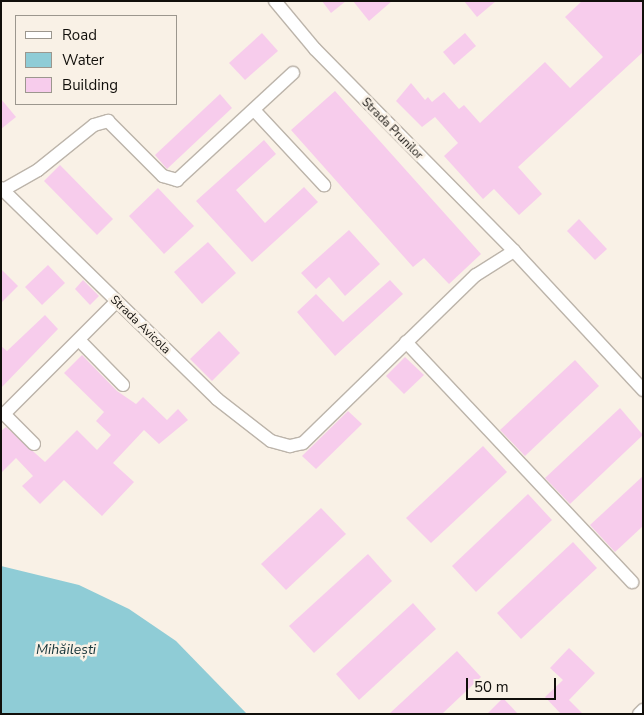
<!DOCTYPE html>
<meta charset="utf-8">
<style>
body{margin:0}
#map{position:relative;width:644px;height:715px;overflow:hidden;background:#f9f1e6;font-family:"Nunito Sans",sans-serif}
div>[style]{position:absolute}
.water>*{inset:0;background:#8fccd6}
.building>*{inset:0;background:#f7ccec}
.roads{filter:drop-shadow(1px 0 #bcb4aa) drop-shadow(-1px 0 #bcb4aa) drop-shadow(0 1px #bcb4aa) drop-shadow(0 -1px #bcb4aa)}
.minor>*{height:12px;margin:-6px;padding:0 6px;transform-origin:6px;border-radius:6px;background:#fff}
span{translate:-50% -50%;white-space:nowrap;text-align:center;line-height:1.15;-webkit-text-stroke:5px #f9f1e6;paint-order:stroke}
.street-label{font-size:12px;color:#110f0b}
.water-label{font-size:14px;color:#143338;font-style:italic}
.frame{position:absolute;inset:0;border:2px solid #110f0b;pointer-events:none}
.legend{position:absolute;left:15px;top:15px;width:162px;height:90px;box-sizing:border-box;background:#f9f1e6;border:1px solid #9c978e;margin:0;padding:6px 9px;list-style:none;font-size:15px;color:#110f0b}
.legend li{display:flex;align-items:center;gap:10px;height:25px}
.legend b{width:25px;border:1px solid #9c978e}
.scale{position:absolute;left:466px;top:678px;width:90px;height:22px;box-sizing:border-box;border:2px solid #110f0b;border-top:0;padding-left:6px;font-size:15px;line-height:18px;white-space:nowrap;color:#110f0b;-webkit-text-stroke:4px #f9f1e6;paint-order:stroke}
</style>
<div id="map">
<div class="water">
<div style="clip-path:polygon(1px 566px,79px 585px,129px 609px,176px 641px,247px 714px,1px 714px)"></div>
</div>
<div class="building">
<div style="clip-path:polygon(322px 1px,346px 1px,331px 13px)"></div>
<div style="clip-path:polygon(353px 1px,392px 1px,369px 21px)"></div>
<div style="clip-path:polygon(464px 1px,496px 1px,477px 17px)"></div>
<div style="clip-path:polygon(582px 1px,643px 1px,643px 52px,518px 167px,542px 194px,519px 215px,494px 189px,483px 199px,444px 156px,458px 143px,435px 117px,422px 127px,396px 101px,411px 83px,425px 100px,428px 97px,432px 102px,444px 92px,459px 109px,464px 105px,480px 123px,545px 62px,570px 88px,603px 57px,565px 17px)"></div>
<div style="clip-path:polygon(262px 33px,278px 51px,245px 80px,229px 63px)"></div>
<div style="clip-path:polygon(465px 33px,476px 46px,454px 65px,443px 52px)"></div>
<div style="clip-path:polygon(335px 91px,481px 254px,449px 284px,424px 258px,413px 267px,291px 130px)"></div>
<div style="clip-path:polygon(220px 94px,232px 108px,167px 169px,155px 155px)"></div>
<div style="clip-path:polygon(1px 99px,16px 117px,1px 129px)"></div>
<div style="clip-path:polygon(264px 140px,276px 154px,236px 190px,265px 223px,304px 187px,318px 202px,252px 262px,196px 201px)"></div>
<div style="clip-path:polygon(60px 165px,113px 219px,97px 235px,44px 181px)"></div>
<div style="clip-path:polygon(158px 188px,194px 226px,164px 254px,129px 216px)"></div>
<div style="clip-path:polygon(579px 219px,607px 249px,595px 260px,567px 231px)"></div>
<div style="clip-path:polygon(349px 230px,380px 264px,345px 296px,329px 277px,316px 289px,301px 273px)"></div>
<div style="clip-path:polygon(208px 242px,236px 273px,202px 304px,174px 272px)"></div>
<div style="clip-path:polygon(48px 265px,65px 283px,42px 305px,25px 287px)"></div>
<div style="clip-path:polygon(1px 269px,18px 286px,1px 303px)"></div>
<div style="clip-path:polygon(83px 280px,99px 296px,90px 305px,75px 289px)"></div>
<div style="clip-path:polygon(390px 280px,403px 294px,335px 356px,297px 312px,316px 294px,343px 322px)"></div>
<div style="clip-path:polygon(45px 315px,58px 329px,1px 388px,1px 346px,7px 351px)"></div>
<div style="clip-path:polygon(219px 331px,240px 353px,212px 381px,190px 359px)"></div>
<div style="clip-path:polygon(82px 355px,117px 391px,136px 404px,143px 397px,167px 420px,178px 409px,188px 420px,159px 444px,144px 430px,113px 463px,134px 482px,102px 516px,64px 480px,40px 504px,22px 486px,33px 476px,16px 458px,1px 473px,1px 431px,6px 427px,45px 462px,77px 430px,97px 450px,111px 435px,96px 421px,104px 412px,64px 373px)"></div>
<div style="clip-path:polygon(405px 357px,424px 375px,404px 394px,386px 376px)"></div>
<div style="clip-path:polygon(575px 360px,599px 386px,525px 456px,500px 430px)"></div>
<div style="clip-path:polygon(620px 408px,643px 435px,570px 504px,545px 478px)"></div>
<div style="clip-path:polygon(348px 411px,362px 424px,316px 469px,302px 456px)"></div>
<div style="clip-path:polygon(483px 446px,507px 472px,431px 543px,406px 518px)"></div>
<div style="clip-path:polygon(643px 476px,643px 526px,615px 552px,590px 525px)"></div>
<div style="clip-path:polygon(528px 494px,552px 520px,476px 592px,452px 566px)"></div>
<div style="clip-path:polygon(321px 508px,346px 534px,286px 590px,261px 564px)"></div>
<div style="clip-path:polygon(573px 542px,597px 568px,521px 639px,497px 613px)"></div>
<div style="clip-path:polygon(368px 554px,392px 581px,314px 653px,289px 626px)"></div>
<div style="clip-path:polygon(413px 603px,436px 629px,359px 700px,336px 674px)"></div>
<div style="clip-path:polygon(569px 648px,595px 673px,569px 700px,583px 714px,561px 714px,545px 697px,563px 680px,550px 668px)"></div>
<div style="clip-path:polygon(457px 651px,481px 677px,442px 714px,389px 714px)"></div>
<div style="clip-path:polygon(503px 698px,518px 714px,487px 714px)"></div>
</div>
<div class="roads">
<div class="minor">
<div style="left:275px;top:1px;width:62px;rotate:50.2deg"></div>
<div style="left:315px;top:49px;width:284px;rotate:45.4deg"></div>
<div style="left:514px;top:251px;width:190px;rotate:47.1deg"></div>
<div style="left:254px;top:110px;width:103px;rotate:47deg"></div>
<div style="left:1px;top:188px;width:302px;rotate:44.3deg"></div>
<div style="left:217px;top:399px;width:68px;rotate:37.9deg"></div>
<div style="left:271px;top:441px;width:20px;rotate:15deg"></div>
<div style="left:290px;top:446px;width:13px;rotate:-13deg"></div>
<div style="left:303px;top:443px;width:241px;rotate:-44.2deg"></div>
<div style="left:476px;top:275px;width:45px;rotate:-32.3deg"></div>
<div style="left:3px;top:190px;width:40px;rotate:-29.7deg"></div>
<div style="left:38px;top:170px;width:72px;rotate:-38.8deg"></div>
<div style="left:94px;top:125px;width:15px;rotate:-16deg"></div>
<div style="left:108px;top:121px;width:78px;rotate:45deg"></div>
<div style="left:163px;top:176px;width:15px;rotate:16deg"></div>
<div style="left:177px;top:180px;width:158px;rotate:-42.7deg"></div>
<div style="left:79px;top:340px;width:63px;rotate:45.6deg"></div>
<div style="left:406px;top:342px;width:330px;rotate:46.7deg"></div>
<div style="left:34px;top:444px;width:42px;rotate:-135deg"></div>
<div style="left:4px;top:414px;width:158px;rotate:-45deg"></div>
<div style="left:639px;top:714px;width:6px;rotate:-45deg"></div>
</div>
</div>
<div class="street-label">
<span style="left:392px;top:129px;rotate:45deg">Strada Prunilor</span>
<span style="left:140px;top:325px;rotate:44deg">Strada Avicola</span>
</div>
<div class="water-label">
<span style="left:66px;top:650px">Mihăilești</span>
</div>
<div class="frame"></div>
<ul class="legend">
<li><b style="height:6px;background:#fff"></b>Road</li>
<li><b style="height:14px;background:#8fccd6"></b>Water</li>
<li><b style="height:14px;background:#f7ccec"></b>Building</li>
</ul>
<div class="scale">50 m</div>
</div>
